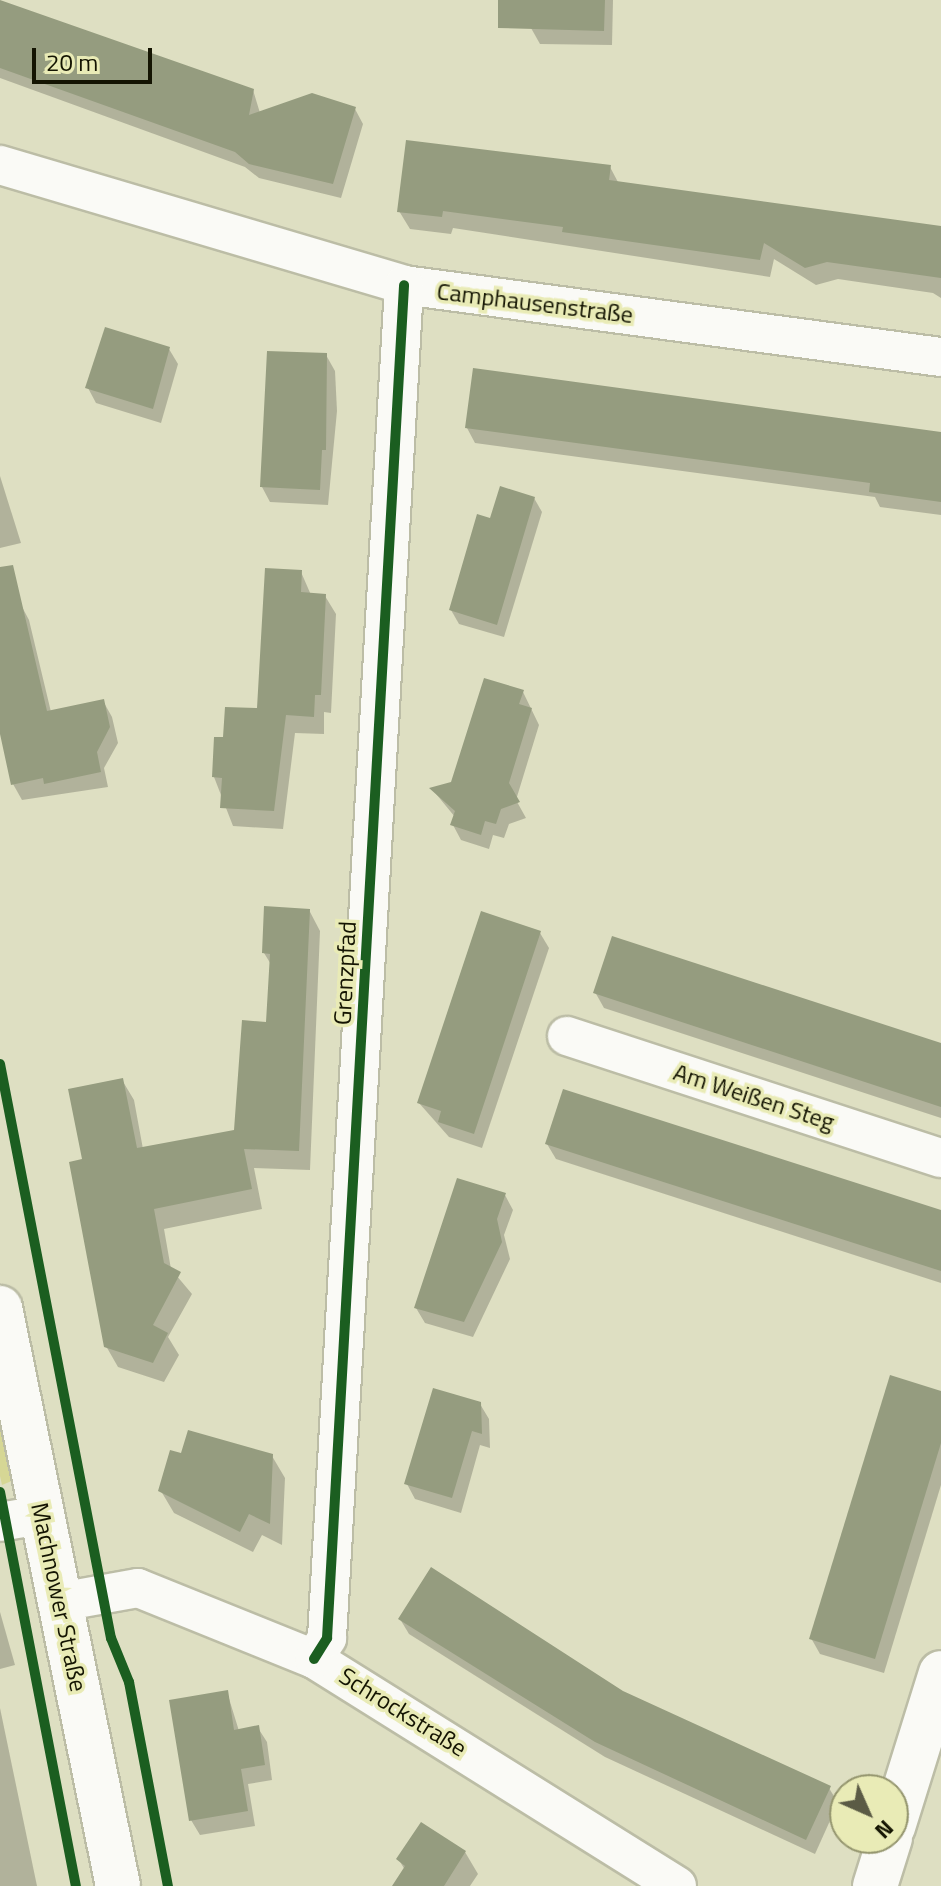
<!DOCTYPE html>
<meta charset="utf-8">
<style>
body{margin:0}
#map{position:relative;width:941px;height:1886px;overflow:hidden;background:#dedfc2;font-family:"Titillium Web",sans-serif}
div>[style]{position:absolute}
.green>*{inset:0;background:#d6d795}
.shadow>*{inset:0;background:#0003}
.building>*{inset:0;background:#959c7f}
.roads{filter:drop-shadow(2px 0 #bcbda6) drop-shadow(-2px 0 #bcbda6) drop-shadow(0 2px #bcbda6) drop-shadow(0 -2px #bcbda6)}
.street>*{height:38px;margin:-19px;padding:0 19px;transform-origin:19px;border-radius:19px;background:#fafaf6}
.secondary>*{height:44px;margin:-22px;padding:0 22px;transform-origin:22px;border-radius:22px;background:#fafaf6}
.cycleway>*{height:10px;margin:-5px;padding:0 5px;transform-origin:5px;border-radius:5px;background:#1b5e20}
span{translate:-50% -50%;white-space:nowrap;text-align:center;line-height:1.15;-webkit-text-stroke:7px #e9ebb6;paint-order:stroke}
.street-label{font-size:24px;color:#141402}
.north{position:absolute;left:829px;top:1774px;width:80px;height:80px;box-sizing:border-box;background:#e9ebb6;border:2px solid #94956e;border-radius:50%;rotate:135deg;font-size:22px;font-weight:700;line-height:32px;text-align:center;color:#141402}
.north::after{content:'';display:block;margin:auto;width:28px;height:36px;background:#5b5b45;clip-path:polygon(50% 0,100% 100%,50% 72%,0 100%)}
.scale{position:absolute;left:32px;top:48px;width:120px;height:36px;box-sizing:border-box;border:4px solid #141402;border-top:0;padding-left:10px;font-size:24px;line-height:28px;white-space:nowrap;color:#141402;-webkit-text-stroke:6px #e9ebb6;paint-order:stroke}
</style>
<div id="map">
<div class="green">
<div style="clip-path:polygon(0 1413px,14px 1480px,2px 1485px,0 1476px)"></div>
</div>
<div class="shadow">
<div style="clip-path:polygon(532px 0,613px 0,612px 45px,540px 44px,531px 28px)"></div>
<div style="clip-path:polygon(0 1px,253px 90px,260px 113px,355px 109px,363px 124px,341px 198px,259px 178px,245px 167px,0 78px)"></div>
<div style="clip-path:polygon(610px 167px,619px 184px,941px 228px,941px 298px,933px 293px,838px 279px,816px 285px,774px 259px,770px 277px,453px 228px,451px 234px,410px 229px,399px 211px)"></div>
<div style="clip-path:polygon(169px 349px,178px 364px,161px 423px,96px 403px,88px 388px)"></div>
<div style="clip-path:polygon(326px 355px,335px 371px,337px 411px,328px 505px,270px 502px,262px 487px)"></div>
<div style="clip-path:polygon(467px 428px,941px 434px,941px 515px,880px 507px,875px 497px,475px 443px)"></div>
<div style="clip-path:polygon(0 476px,21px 543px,0 548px)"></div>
<div style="clip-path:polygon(534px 498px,542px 512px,504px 637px,459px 624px,451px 610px,491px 520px)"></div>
<div style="clip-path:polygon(301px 572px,311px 595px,325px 596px,336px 614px,331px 713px,324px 712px,324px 734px,295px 733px,283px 829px,233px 826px,214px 777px,225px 739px,259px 710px)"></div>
<div style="clip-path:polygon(21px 605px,29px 620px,51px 712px,103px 701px,112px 717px,118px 743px,104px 768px,108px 787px,22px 800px,13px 784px,0 725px,0 610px)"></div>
<div style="clip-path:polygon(523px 692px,539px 725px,516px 800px,526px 818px,509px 824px,504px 838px,493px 835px,489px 849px,461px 840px,453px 825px,455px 817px,432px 789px,453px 784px)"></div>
<div style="clip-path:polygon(309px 910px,320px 931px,310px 1170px,254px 1168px,262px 1209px,164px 1229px,171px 1269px,192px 1294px,168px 1337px,179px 1355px,164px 1382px,118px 1367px,106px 1346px,84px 1161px,122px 1080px,134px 1100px,143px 1149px,236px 1131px,268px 1024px,272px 966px,264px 953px)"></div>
<div style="clip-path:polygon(540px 933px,549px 948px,482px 1148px,449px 1137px,419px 1103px)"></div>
<div style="clip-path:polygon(595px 992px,941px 1046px,941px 1118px,604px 1008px)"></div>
<div style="clip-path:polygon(547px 1144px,941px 1213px,941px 1283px,556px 1159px)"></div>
<div style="clip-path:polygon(505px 1195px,513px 1210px,504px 1235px,510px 1259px,473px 1337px,425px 1323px,416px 1308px)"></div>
<div style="clip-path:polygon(941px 1393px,941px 1485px,884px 1673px,820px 1654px,811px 1638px)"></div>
<div style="clip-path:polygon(480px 1404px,489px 1419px,490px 1448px,480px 1445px,461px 1513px,415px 1499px,407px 1484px)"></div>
<div style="clip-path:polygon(183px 1456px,272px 1456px,285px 1478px,282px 1545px,262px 1535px,253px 1552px,174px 1513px,161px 1491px)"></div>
<div style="clip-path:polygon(0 1612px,15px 1665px,0 1669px)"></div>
<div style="clip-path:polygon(400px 1619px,622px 1692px,829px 1788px,838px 1803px,815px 1854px,605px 1757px,409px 1634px)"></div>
<div style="clip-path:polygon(227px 1692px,239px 1731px,258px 1728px,267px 1742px,272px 1780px,248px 1784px,255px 1826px,200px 1835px,191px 1820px)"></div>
<div style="clip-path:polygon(0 1708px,37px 1886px,0 1886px)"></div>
<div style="clip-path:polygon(465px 1852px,478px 1874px,470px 1886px,395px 1886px,405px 1870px,399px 1860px)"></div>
</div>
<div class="building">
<div style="clip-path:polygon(0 0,254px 89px,249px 115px,312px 93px,356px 107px,333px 184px,249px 164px,235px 152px,0 68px)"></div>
<div style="clip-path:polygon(498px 0,605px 0,604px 31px,498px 28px)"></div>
<div style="clip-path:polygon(406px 140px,611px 165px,609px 180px,941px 226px,941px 278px,827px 262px,805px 268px,764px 243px,760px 260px,562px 232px,563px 227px,443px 211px,442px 217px,397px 212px)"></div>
<div style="clip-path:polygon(105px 327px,170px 347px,153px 409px,85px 388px)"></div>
<div style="clip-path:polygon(267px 351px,327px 353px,326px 450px,322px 450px,320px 490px,260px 487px)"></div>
<div style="clip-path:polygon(473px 368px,941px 432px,941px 502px,869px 492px,870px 483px,465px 428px)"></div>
<div style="clip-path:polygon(500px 486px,535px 497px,497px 625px,449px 610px,477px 514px,490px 518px)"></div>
<div style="clip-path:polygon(13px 565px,47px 711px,104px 699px,110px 727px,97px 752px,101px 772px,44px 784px,43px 778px,11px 785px,0 734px,0 567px)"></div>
<div style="clip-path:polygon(265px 568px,302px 570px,301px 592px,326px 594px,321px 695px,315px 695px,314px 717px,286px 715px,274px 811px,220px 808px,222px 778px,212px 777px,214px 737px,223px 737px,225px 707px,257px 708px)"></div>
<div style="clip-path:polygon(484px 678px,524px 690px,519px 704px,532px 708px,509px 783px,520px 802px,501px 809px,496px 824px,485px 821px,481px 835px,450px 825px,455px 811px,429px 788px,451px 782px)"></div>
<div style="clip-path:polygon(264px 906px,310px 909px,299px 1151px,244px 1149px,252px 1189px,154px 1209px,164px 1263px,181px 1272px,153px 1325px,168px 1333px,153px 1363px,104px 1347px,69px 1162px,82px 1159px,68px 1089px,123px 1078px,137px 1148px,234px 1130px,242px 1020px,266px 1022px,270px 954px,262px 953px)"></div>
<div style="clip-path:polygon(481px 911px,541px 931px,474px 1134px,438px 1122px,441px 1111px,417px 1103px)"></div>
<div style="clip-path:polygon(612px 936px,941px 1043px,941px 1107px,593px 993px)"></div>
<div style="clip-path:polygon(563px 1089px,941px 1210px,941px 1271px,545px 1144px)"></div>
<div style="clip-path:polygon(457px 1178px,506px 1193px,497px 1219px,502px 1242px,464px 1322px,414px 1308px)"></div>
<div style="clip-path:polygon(890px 1375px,941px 1391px,941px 1443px,875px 1659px,809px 1639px)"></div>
<div style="clip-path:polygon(433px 1388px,481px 1402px,482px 1434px,472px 1431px,452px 1498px,404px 1484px)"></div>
<div style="clip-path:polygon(188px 1430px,273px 1454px,270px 1524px,249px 1514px,240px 1532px,158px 1491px,170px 1450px,181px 1453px)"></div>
<div style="clip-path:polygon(431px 1567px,623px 1691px,831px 1786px,806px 1840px,595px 1742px,398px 1619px)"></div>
<div style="clip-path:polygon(228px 1690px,234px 1730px,259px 1725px,265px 1765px,241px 1769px,248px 1811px,189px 1821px,169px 1700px)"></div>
<div style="clip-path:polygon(421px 1822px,466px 1851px,444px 1886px,392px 1886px,405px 1866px,396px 1859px)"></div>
</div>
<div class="roads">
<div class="street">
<div style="left:0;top:165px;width:421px;rotate:16.5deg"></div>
<div style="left:404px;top:285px;width:542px;rotate:7.64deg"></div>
<div style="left:567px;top:1036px;width:393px;rotate:18.1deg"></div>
<div style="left:0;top:1522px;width:42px;rotate:-9.7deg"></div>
<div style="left:60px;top:1602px;width:79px;rotate:-10.2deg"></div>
<div style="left:138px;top:1588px;width:190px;rotate:22deg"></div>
<div style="left:314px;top:1659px;width:428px;rotate:32deg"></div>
<div style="left:314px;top:1659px;width:25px;rotate:-58deg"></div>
<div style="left:327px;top:1638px;width:1355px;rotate:-86.74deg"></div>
</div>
<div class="secondary">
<div style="left:0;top:1308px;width:590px;rotate:78.46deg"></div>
<div style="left:893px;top:1827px;width:161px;rotate:-72.7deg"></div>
<div style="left:875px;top:1886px;width:50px;rotate:-72.6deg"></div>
</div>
</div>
<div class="cycleway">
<div style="left:0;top:1064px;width:585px;rotate:79.06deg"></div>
<div style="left:111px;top:1638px;width:48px;rotate:67.8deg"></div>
<div style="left:129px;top:1682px;width:208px;rotate:79.2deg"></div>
<div style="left:0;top:1492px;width:401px;rotate:79.1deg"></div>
<div style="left:314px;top:1659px;width:25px;rotate:-58deg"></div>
<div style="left:327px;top:1638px;width:1355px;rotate:-86.74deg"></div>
</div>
<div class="street-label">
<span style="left:535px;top:303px;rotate:7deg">Camphausenstraße</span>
<span style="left:345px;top:973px;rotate:-87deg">Grenzpfad</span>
<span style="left:754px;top:1097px;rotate:18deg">Am Weißen Steg</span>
<span style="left:59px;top:1597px;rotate:78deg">Machnower Straße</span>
<span style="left:403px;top:1712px;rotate:32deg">Schrockstraße</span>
</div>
<div class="north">N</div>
<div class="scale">20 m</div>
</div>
